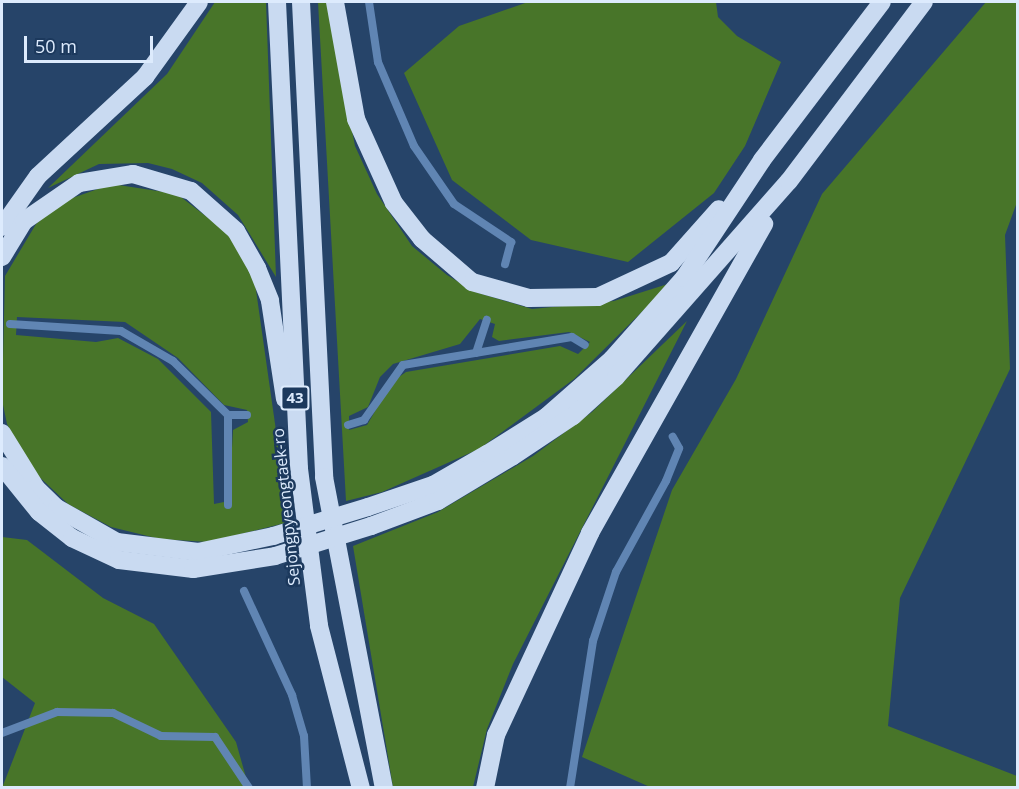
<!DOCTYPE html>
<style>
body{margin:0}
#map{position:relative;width:1019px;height:789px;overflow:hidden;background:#264469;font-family:"Open Sans",sans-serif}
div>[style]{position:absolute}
.green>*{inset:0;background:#487529}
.lane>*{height:8px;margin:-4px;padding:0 4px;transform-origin:4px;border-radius:4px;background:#6085b3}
.highway>*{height:18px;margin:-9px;padding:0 9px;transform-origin:9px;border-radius:9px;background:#c9daf1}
.highway-bridge>*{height:18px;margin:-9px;padding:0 9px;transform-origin:9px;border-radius:9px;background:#c9daf1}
span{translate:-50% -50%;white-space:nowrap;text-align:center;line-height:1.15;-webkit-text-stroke:5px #1c395d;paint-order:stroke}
.shield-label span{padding:2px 4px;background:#1c395d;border:2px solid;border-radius:4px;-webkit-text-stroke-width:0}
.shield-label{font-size:15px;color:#ddebfd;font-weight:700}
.street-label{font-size:16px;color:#ddebfd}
.frame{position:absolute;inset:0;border:3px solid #ddebfd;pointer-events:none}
.scale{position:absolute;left:24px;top:36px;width:129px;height:27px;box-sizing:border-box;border:3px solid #ddebfd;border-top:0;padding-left:8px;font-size:18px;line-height:21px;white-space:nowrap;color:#ddebfd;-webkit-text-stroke:4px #1c395d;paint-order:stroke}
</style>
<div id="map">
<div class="green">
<div style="clip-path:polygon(215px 2px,266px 2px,276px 277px,238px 215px,202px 183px,172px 169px,148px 163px,99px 164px,48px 188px,167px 74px)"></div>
<div style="clip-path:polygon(evenodd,318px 2px,327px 2px,355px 146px,377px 194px,412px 246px,447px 275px,475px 292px,532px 309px,614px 301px,671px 283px,574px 379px,479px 449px,382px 492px,346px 501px,318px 2px,480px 319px,495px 324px,492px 337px,499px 341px,569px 332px,590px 342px,578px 354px,560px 346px,406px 372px,392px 382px,367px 425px,349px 430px,349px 416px,368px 407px,380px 377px,393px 364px,460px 344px,480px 319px)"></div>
<div style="clip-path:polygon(528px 2px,716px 2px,718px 17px,737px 36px,781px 62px,745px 146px,714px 193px,628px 262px,531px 240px,452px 180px,404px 73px,459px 26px)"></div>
<div style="clip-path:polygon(986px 2px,1017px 2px,1017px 202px,1005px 235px,1010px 369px,900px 598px,888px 726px,1017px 776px,1017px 787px,650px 787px,582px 757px,672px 490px,736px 379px,822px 194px)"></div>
<div style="clip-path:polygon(evenodd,112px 184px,177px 194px,229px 234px,254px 276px,289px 522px,208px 542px,160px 539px,111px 527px,68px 504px,32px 470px,7px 424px,2px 400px,5px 276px,36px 224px,61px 202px,112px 184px,17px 317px,125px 322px,178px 358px,224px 405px,247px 410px,248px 422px,233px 430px,229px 501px,214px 504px,211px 412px,158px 359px,118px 338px,96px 342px,16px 335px,17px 317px)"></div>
<div style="clip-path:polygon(687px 321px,513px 664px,487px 729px,473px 787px,393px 787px,353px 546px,438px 512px,533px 456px,592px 412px)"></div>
<div style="clip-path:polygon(2px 537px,27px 540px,103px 598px,154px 624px,236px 742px,249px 788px,2px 788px,35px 703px,2px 677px)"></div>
</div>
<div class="lane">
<div style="left:369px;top:2px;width:61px;rotate:81.5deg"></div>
<div style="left:378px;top:62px;width:91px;rotate:66.8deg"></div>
<div style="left:414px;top:146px;width:70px;rotate:55.4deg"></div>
<div style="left:454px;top:204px;width:69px;rotate:33.7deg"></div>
<div style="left:511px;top:242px;width:23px;rotate:105deg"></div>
<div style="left:10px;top:324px;width:111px;rotate:3.6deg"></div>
<div style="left:121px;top:331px;width:60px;rotate:30deg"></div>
<div style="left:173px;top:361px;width:77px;rotate:44.5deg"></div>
<div style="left:228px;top:415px;width:19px"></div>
<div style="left:476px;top:353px;width:35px;rotate:-72deg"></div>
<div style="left:348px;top:425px;width:17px;rotate:-17deg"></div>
<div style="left:364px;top:420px;width:67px;rotate:-54.7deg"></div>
<div style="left:403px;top:365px;width:171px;rotate:-9.4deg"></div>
<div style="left:572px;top:337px;width:15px;rotate:32deg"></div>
<div style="left:228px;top:505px;width:90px;rotate:-90deg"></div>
<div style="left:244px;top:591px;width:115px;rotate:65.2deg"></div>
<div style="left:292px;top:695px;width:43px;rotate:73.7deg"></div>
<div style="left:304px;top:736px;width:52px;rotate:86.7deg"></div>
<div style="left:2px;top:733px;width:59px;rotate:-20.9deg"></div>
<div style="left:57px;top:712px;width:56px;rotate:1deg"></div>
<div style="left:113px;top:713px;width:53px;rotate:25.6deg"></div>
<div style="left:161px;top:736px;width:54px;rotate:1.1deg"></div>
<div style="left:215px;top:737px;width:61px;rotate:56.3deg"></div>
<div style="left:570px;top:788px;width:149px;rotate:-81.1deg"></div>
<div style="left:593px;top:641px;width:73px;rotate:-71.6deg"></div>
<div style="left:616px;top:572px;width:104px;rotate:-61.2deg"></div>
<div style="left:666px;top:481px;width:35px;rotate:-68deg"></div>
<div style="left:679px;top:448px;width:13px;rotate:-119deg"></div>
</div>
<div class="highway">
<div style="left:277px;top:2px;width:468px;rotate:87.3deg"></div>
<div style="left:299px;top:469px;width:158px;rotate:82.7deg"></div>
<div style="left:319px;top:626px;width:167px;rotate:75.5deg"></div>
<div style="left:301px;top:2px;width:476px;rotate:87.2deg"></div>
<div style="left:324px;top:477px;width:317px;rotate:79.1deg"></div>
<div style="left:335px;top:2px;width:119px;rotate:79.8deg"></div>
<div style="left:356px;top:119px;width:92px;rotate:65.7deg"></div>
<div style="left:394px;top:203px;width:46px;rotate:52.1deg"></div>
<div style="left:422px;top:239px;width:66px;rotate:40.7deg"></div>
<div style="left:472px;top:282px;width:59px;rotate:15.7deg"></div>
<div style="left:529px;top:298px;width:69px;rotate:-0.8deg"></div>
<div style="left:598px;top:297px;width:81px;rotate:-25deg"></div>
<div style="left:671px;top:263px;width:72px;rotate:-48.4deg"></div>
<div style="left:2px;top:227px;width:62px;rotate:-54.8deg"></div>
<div style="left:38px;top:176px;width:146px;rotate:-42.8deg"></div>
<div style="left:145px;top:77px;width:92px;rotate:-54.2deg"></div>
<div style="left:2px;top:257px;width:42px;rotate:-58.6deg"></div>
<div style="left:24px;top:221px;width:67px;rotate:-34.6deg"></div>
<div style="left:79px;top:183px;width:55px;rotate:-9.5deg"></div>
<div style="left:133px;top:174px;width:60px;rotate:16.3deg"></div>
<div style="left:191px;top:191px;width:60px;rotate:41.6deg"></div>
<div style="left:236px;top:231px;width:43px;rotate:60.4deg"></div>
<div style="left:257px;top:268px;width:35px;rotate:68deg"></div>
<div style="left:270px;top:301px;width:99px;rotate:81.3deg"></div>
<div style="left:2px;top:433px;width:65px;rotate:58.3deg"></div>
<div style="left:36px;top:488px;width:29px;rotate:44deg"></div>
<div style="left:57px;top:508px;width:69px;rotate:29.5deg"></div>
<div style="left:117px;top:542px;width:82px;rotate:7deg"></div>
<div style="left:198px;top:552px;width:77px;rotate:-12deg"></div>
<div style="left:2px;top:466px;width:59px;rotate:51.2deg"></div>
<div style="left:39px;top:512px;width:42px;rotate:38.2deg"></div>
<div style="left:72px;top:538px;width:52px;rotate:25.1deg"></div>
<div style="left:119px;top:560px;width:75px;rotate:6.9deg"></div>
<div style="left:193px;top:569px;width:83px;rotate:-9deg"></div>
<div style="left:368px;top:507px;width:69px;rotate:-18.7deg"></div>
<div style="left:433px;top:485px;width:62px;rotate:-29.9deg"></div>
<div style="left:487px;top:454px;width:70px;rotate:-32.1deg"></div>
<div style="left:546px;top:417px;width:88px;rotate:-41.3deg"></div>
<div style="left:612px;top:359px;width:108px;rotate:-48.4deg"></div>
<div style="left:684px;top:278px;width:141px;rotate:-56.5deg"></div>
<div style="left:762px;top:160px;width:198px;rotate:-52.8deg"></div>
<div style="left:371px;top:526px;width:72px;rotate:-20.5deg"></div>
<div style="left:438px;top:501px;width:87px;rotate:-31deg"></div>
<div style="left:513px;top:456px;width:72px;rotate:-33.7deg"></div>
<div style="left:573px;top:416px;width:58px;rotate:-42.2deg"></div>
<div style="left:616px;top:377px;width:261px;rotate:-48.6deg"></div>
<div style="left:789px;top:181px;width:224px;rotate:-53deg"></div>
<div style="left:485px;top:788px;width:54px;rotate:-78.3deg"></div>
<div style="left:496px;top:735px;width:223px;rotate:-65deg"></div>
<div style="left:590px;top:533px;width:355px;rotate:-60.6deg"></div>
</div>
<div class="highway-bridge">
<div style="left:273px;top:536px;width:99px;rotate:-17deg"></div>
<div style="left:275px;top:556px;width:101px;rotate:-17.4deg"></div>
</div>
<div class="shield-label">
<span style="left:295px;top:398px">43</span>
</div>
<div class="street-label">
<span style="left:286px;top:507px;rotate:-96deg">Sejongpyeongtaek-ro</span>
</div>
<div class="frame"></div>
<div class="scale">50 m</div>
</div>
